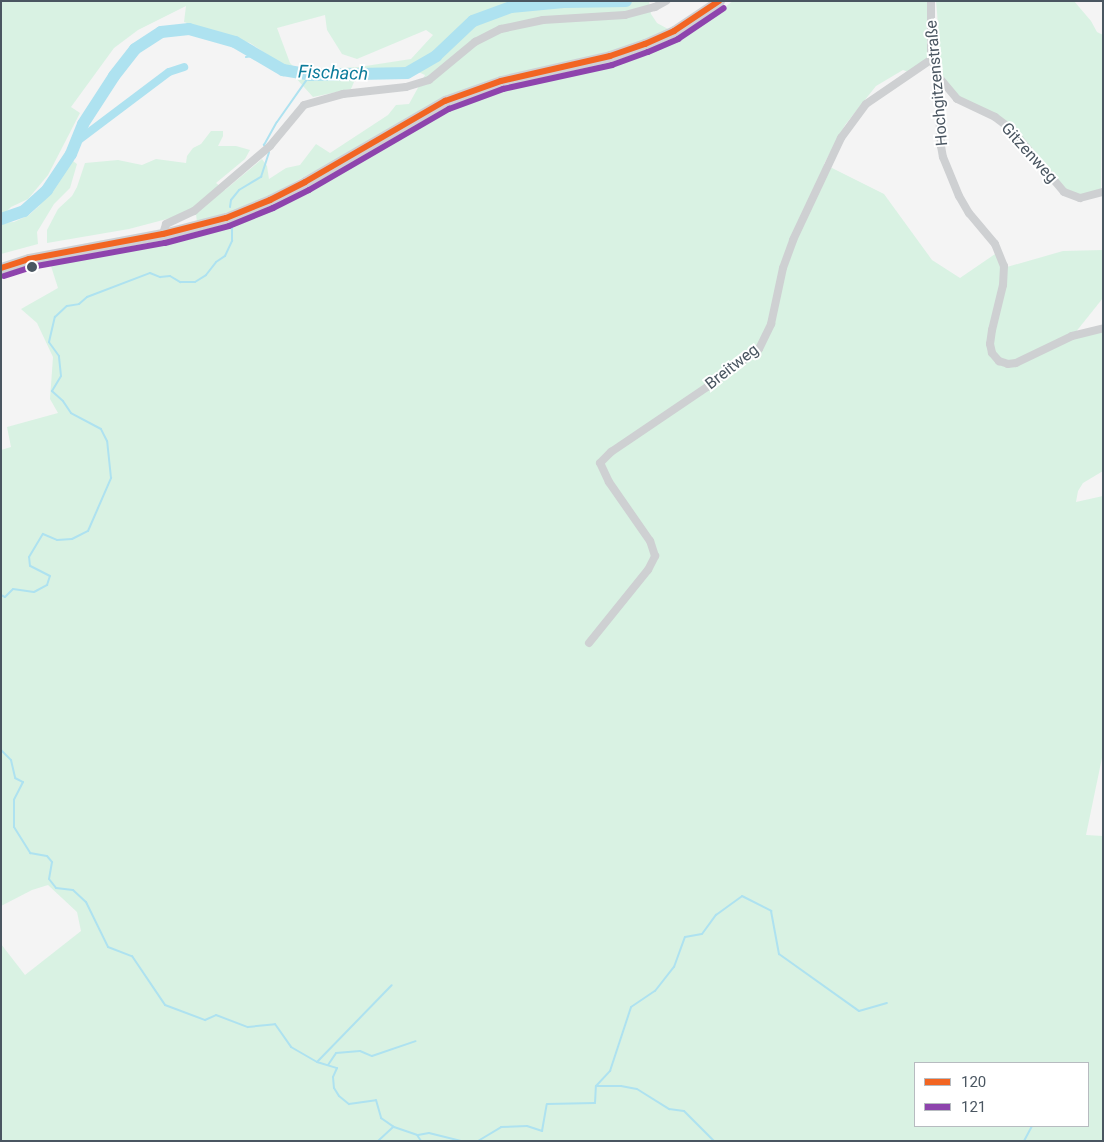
<!DOCTYPE html>
<meta charset="utf-8">
<style>
body{margin:0}
#map{position:relative;width:1104px;height:1142px;overflow:hidden;background:#f4f4f4;font-family:Roboto,sans-serif}
div>[style]{position:absolute}
.green>*{inset:0;background:#d9f2e3}
.stream>*{height:2px;margin:-1px;padding:0 1px;transform-origin:1px;border-radius:1px;background:#aee2f0}
.canal>*{height:8px;margin:-4px;padding:0 4px;transform-origin:4px;border-radius:4px;background:#aee2f0}
.river>*{height:12px;margin:-6px;padding:0 6px;transform-origin:6px;border-radius:6px;background:#aee2f0}
.street>*{height:8px;margin:-4px;padding:0 4px;transform-origin:4px;border-radius:4px;background:#ced0d2}
.secondary>*{height:11px;margin:-5.5px;padding:0 5.5px;transform-origin:5.5px;border-radius:5.5px;background:#ced0d4}
.bus-1>*{height:6px;margin:-3px;padding:0 3px;transform-origin:3px;border-radius:3px;background:#f26522}
.bus-2>*{height:6px;margin:-3px;padding:0 3px;transform-origin:3px;border-radius:3px;background:#8e44ad}
.dots>*{width:14px;height:14px;translate:-50% -50%;box-sizing:border-box;border:2px solid #fff;border-radius:50%}
span{translate:-50% -50%;white-space:nowrap;text-align:center;line-height:1.15;-webkit-text-stroke:4px #fff;paint-order:stroke}
.street-label{font-size:16px;color:#4a5661}
.water-label{font-size:18px;color:#0c7c9b;font-style:italic}
.frame{position:absolute;inset:0;border:2px solid #4a5661;pointer-events:none}
.legend{position:absolute;left:914px;top:1062px;width:175px;height:65px;box-sizing:border-box;background:#fff;border:1px solid #b7bbc0;margin:0;padding:6px 9px;list-style:none;font-size:15px;color:#4a5661}
.legend li{display:flex;align-items:center;gap:10px;height:25px}
.legend b{width:25px;border:1px solid #b7bbc0}
</style>
<div id="map">
<div class="green">
<div style="clip-path:polygon(evenodd,1px 1px,649px 1px,651px 14px,657px 23px,668px 29px,678px 42px,733px 1px,931px 1px,931px 53px,928px 59px,911px 73px,903px 70px,876px 86px,845px 125px,824px 164px,884px 194px,932px 260px,960px 278px,998px 252px,1003px 273px,988px 344px,1006px 365px,1077px 336px,1103px 329px,1103px 471px,1083px 483px,1078px 491px,1076px 502px,1103px 496px,1103px 753px,1086px 835px,1103px 836px,1103px 1141px,1px 1141px,1px 944px,25px 975px,81px 931px,77px 912px,48px 885px,32px 890px,1px 906px,1px 450px,11px 447px,7px 427px,58px 413px,50px 399px,53px 357px,37px 323px,21px 309px,58px 288px,50px 263px,57px 257px,223px 224px,300px 193px,309px 187px,323px 184px,326px 178px,324px 166px,254px 204px,197px 222px,196px 214px,182px 215px,129px 229px,47px 243px,47px 230px,58px 209px,72px 196px,77px 187px,85px 163px,118px 160px,142px 165px,156px 159px,186px 163px,187px 156px,193px 148px,201px 144px,211px 131px,223px 131px,223px 136px,218px 146px,236px 146px,250px 150px,245px 159px,216px 183px,225px 190px,262px 159px,267px 166px,269px 179px,286px 168px,300px 165px,316px 144px,330px 153px,388px 115px,396px 105px,409px 104px,425px 75px,407px 67px,359px 70px,351px 89px,313px 97px,285px 66px,250px 43px,184px 22px,186px 6px,138px 30px,114px 48px,71px 107px,80px 113px,48px 175px,28px 199px,11px 207px,1px 217px,1px 1px,325px 15px,327px 30px,342px 54px,357px 59px,426px 30px,433px 35px,411px 59px,359px 67px,297px 70px,290px 63px,277px 28px,325px 15px,1px 1px,915px 1063px,1088px 1063px,1088px 1126px,915px 1126px,915px 1063px)"></div>
<div style="clip-path:polygon(936px 1px,1074px 1px,1091px 21px,1097px 32px,1103px 35px,1101px 189px,1083px 195px,1069px 193px,1009px 124px,966px 103px,944px 81px,934px 58px,939px 36px)"></div>
<div style="clip-path:polygon(73px 161px,77px 164px,70px 188px,54px 204px,37px 232px,38px 244px,1px 254px,1px 223px,14px 222px,29px 215px,39px 206px)"></div>
<div style="clip-path:polygon(1103px 250px,1103px 298px,1075px 333px,1018px 359px,1009px 361px,1000px 358px,995px 351px,992px 343px,1007px 267px,1063px 251px)"></div>
</div>
<div class="stream">
<div style="left:246px;top:57px;width:15px;rotate:-8deg"></div>
<div style="left:266px;top:148px;width:4px;rotate:-124deg"></div>
<div style="left:264px;top:145px;width:26px;rotate:-61deg"></div>
<div style="left:277px;top:122px;width:57px;rotate:-54.9deg"></div>
<div style="left:230px;top:207px;width:7px;rotate:-82deg"></div>
<div style="left:231px;top:200px;width:13px;rotate:-51deg"></div>
<div style="left:239px;top:190px;width:26px;rotate:-31deg"></div>
<div style="left:261px;top:177px;width:26px;rotate:-72deg"></div>
<div style="left:1px;top:595px;width:4px;rotate:27deg"></div>
<div style="left:5px;top:597px;width:11px;rotate:-45deg"></div>
<div style="left:13px;top:589px;width:21px;rotate:8deg"></div>
<div style="left:34px;top:592px;width:15px;rotate:-28deg"></div>
<div style="left:47px;top:585px;width:9px;rotate:-72deg"></div>
<div style="left:50px;top:576px;width:22px;rotate:-153deg"></div>
<div style="left:30px;top:566px;width:9px;rotate:-96deg"></div>
<div style="left:29px;top:557px;width:27px;rotate:-59deg"></div>
<div style="left:43px;top:534px;width:15px;rotate:23deg"></div>
<div style="left:57px;top:540px;width:15px;rotate:-4deg"></div>
<div style="left:72px;top:539px;width:18px;rotate:-27deg"></div>
<div style="left:88px;top:531px;width:58px;rotate:-66.5deg"></div>
<div style="left:111px;top:478px;width:37px;rotate:-96deg"></div>
<div style="left:107px;top:441px;width:13px;rotate:-117deg"></div>
<div style="left:101px;top:429px;width:34px;rotate:-152deg"></div>
<div style="left:71px;top:413px;width:14px;rotate:-124deg"></div>
<div style="left:63px;top:401px;width:15px;rotate:-138deg"></div>
<div style="left:52px;top:391px;width:17px;rotate:-59deg"></div>
<div style="left:61px;top:376px;width:20px;rotate:-96deg"></div>
<div style="left:59px;top:356px;width:17px;rotate:-126deg"></div>
<div style="left:49px;top:342px;width:26px;rotate:-77deg"></div>
<div style="left:55px;top:317px;width:16px;rotate:-43deg"></div>
<div style="left:67px;top:306px;width:12px;rotate:-9deg"></div>
<div style="left:79px;top:304px;width:11px;rotate:-41deg"></div>
<div style="left:87px;top:297px;width:67px;rotate:-20.9deg"></div>
<div style="left:150px;top:273px;width:11px;rotate:22deg"></div>
<div style="left:160px;top:277px;width:10px;rotate:-6deg"></div>
<div style="left:170px;top:276px;width:12px;rotate:31deg"></div>
<div style="left:180px;top:282px;width:15px"></div>
<div style="left:195px;top:282px;width:13px;rotate:-32deg"></div>
<div style="left:206px;top:275px;width:16px;rotate:-52deg"></div>
<div style="left:216px;top:262px;width:11px;rotate:-34deg"></div>
<div style="left:225px;top:256px;width:17px;rotate:-65deg"></div>
<div style="left:232px;top:241px;width:13px;rotate:-90deg"></div>
<div style="left:1px;top:736px;width:7px;rotate:90deg"></div>
<div style="left:1px;top:750px;width:14px;rotate:45deg"></div>
<div style="left:11px;top:760px;width:18px;rotate:77deg"></div>
<div style="left:15px;top:778px;width:9px;rotate:27deg"></div>
<div style="left:23px;top:782px;width:20px;rotate:117deg"></div>
<div style="left:14px;top:800px;width:27px;rotate:90deg"></div>
<div style="left:14px;top:827px;width:31px;rotate:58deg"></div>
<div style="left:30px;top:853px;width:17px;rotate:10deg"></div>
<div style="left:47px;top:856px;width:8px;rotate:50deg"></div>
<div style="left:52px;top:862px;width:17px;rotate:100deg"></div>
<div style="left:49px;top:879px;width:11px;rotate:52deg"></div>
<div style="left:56px;top:888px;width:17px;rotate:7deg"></div>
<div style="left:73px;top:890px;width:18px;rotate:43deg"></div>
<div style="left:86px;top:902px;width:50px;rotate:63.9deg"></div>
<div style="left:108px;top:947px;width:26px;rotate:21deg"></div>
<div style="left:132px;top:956px;width:59px;rotate:56deg"></div>
<div style="left:165px;top:1005px;width:43px;rotate:20.6deg"></div>
<div style="left:205px;top:1020px;width:12px;rotate:-24deg"></div>
<div style="left:216px;top:1015px;width:34px;rotate:21deg"></div>
<div style="left:248px;top:1027px;width:27px;rotate:-6deg"></div>
<div style="left:275px;top:1024px;width:28px;rotate:55deg"></div>
<div style="left:291px;top:1047px;width:30px;rotate:30deg"></div>
<div style="left:317px;top:1062px;width:21px;rotate:17deg"></div>
<div style="left:337px;top:1068px;width:10px;rotate:114deg"></div>
<div style="left:333px;top:1077px;width:11px;rotate:85deg"></div>
<div style="left:334px;top:1088px;width:9px;rotate:58deg"></div>
<div style="left:339px;top:1096px;width:13px;rotate:39deg"></div>
<div style="left:349px;top:1104px;width:27px;rotate:-8deg"></div>
<div style="left:376px;top:1100px;width:19px;rotate:74deg"></div>
<div style="left:381px;top:1118px;width:16px;rotate:35deg"></div>
<div style="left:394px;top:1127px;width:24px;rotate:19deg"></div>
<div style="left:417px;top:1135px;width:7px;rotate:56deg"></div>
<div style="left:317px;top:1062px;width:107px;rotate:-45.8deg"></div>
<div style="left:328px;top:1065px;width:14px;rotate:-56deg"></div>
<div style="left:336px;top:1053px;width:24px;rotate:-5deg"></div>
<div style="left:360px;top:1051px;width:13px;rotate:23deg"></div>
<div style="left:372px;top:1056px;width:46px;rotate:-18.8deg"></div>
<div style="left:597px;top:1086px;width:24px"></div>
<div style="left:621px;top:1086px;width:16px;rotate:11deg"></div>
<div style="left:637px;top:1089px;width:38px;rotate:32deg"></div>
<div style="left:669px;top:1109px;width:15px;rotate:8deg"></div>
<div style="left:684px;top:1111px;width:42px;rotate:45deg"></div>
<div style="left:418px;top:1135px;width:11px;rotate:-10deg"></div>
<div style="left:429px;top:1133px;width:34px;rotate:14deg"></div>
<div style="left:378px;top:1141px;width:21px;rotate:-43deg"></div>
<div style="left:478px;top:1141px;width:27px;rotate:-31deg"></div>
<div style="left:501px;top:1127px;width:26px;rotate:-2deg"></div>
<div style="left:527px;top:1126px;width:16px;rotate:18deg"></div>
<div style="left:542px;top:1131px;width:27px;rotate:-80deg"></div>
<div style="left:547px;top:1104px;width:48px;rotate:-1.2deg"></div>
<div style="left:595px;top:1103px;width:17px;rotate:-87deg"></div>
<div style="left:596px;top:1086px;width:21px;rotate:-47deg"></div>
<div style="left:610px;top:1071px;width:67px;rotate:-71.8deg"></div>
<div style="left:631px;top:1007px;width:29px;rotate:-34deg"></div>
<div style="left:655px;top:991px;width:31px;rotate:-52deg"></div>
<div style="left:674px;top:967px;width:32px;rotate:-70deg"></div>
<div style="left:685px;top:937px;width:17px;rotate:-10deg"></div>
<div style="left:702px;top:934px;width:24px;rotate:-54deg"></div>
<div style="left:716px;top:915px;width:32px;rotate:-36deg"></div>
<div style="left:742px;top:896px;width:33px;rotate:27deg"></div>
<div style="left:771px;top:911px;width:44px;rotate:79.5deg"></div>
<div style="left:779px;top:954px;width:98px;rotate:35.5deg"></div>
<div style="left:859px;top:1011px;width:29px;rotate:-16deg"></div>
<div style="left:1024px;top:1141px;width:17px;rotate:-62deg"></div>
</div>
<div class="canal">
<div style="left:76px;top:142px;width:116px;rotate:-37deg"></div>
<div style="left:169px;top:72px;width:16px;rotate:-18deg"></div>
</div>
<div class="river">
<div style="left:1px;top:219px;width:24px;rotate:-19deg"></div>
<div style="left:24px;top:211px;width:31px;rotate:-42deg"></div>
<div style="left:47px;top:190px;width:43px;rotate:-56.3deg"></div>
<div style="left:71px;top:154px;width:32px;rotate:-68deg"></div>
<div style="left:83px;top:124px;width:57px;rotate:-57.1deg"></div>
<div style="left:114px;top:76px;width:34px;rotate:-52deg"></div>
<div style="left:135px;top:49px;width:31px;rotate:-33deg"></div>
<div style="left:161px;top:32px;width:28px;rotate:-6deg"></div>
<div style="left:189px;top:29px;width:48px;rotate:15.8deg"></div>
<div style="left:235px;top:42px;width:56px;rotate:30.3deg"></div>
<div style="left:283px;top:70px;width:27px;rotate:10deg"></div>
<div style="left:310px;top:75px;width:97px;rotate:-1.2deg"></div>
<div style="left:407px;top:73px;width:34px;rotate:-30deg"></div>
<div style="left:436px;top:56px;width:51px;rotate:-43.4deg"></div>
<div style="left:473px;top:21px;width:40px;rotate:-20.2deg"></div>
<div style="left:511px;top:7px;width:53px;rotate:-5.4deg"></div>
<div style="left:564px;top:2px;width:62px;rotate:-0.9deg"></div>
</div>
<div class="street">
<div style="left:931px;top:1px;width:49px;rotate:90deg"></div>
<div style="left:931px;top:50px;width:26px;rotate:77deg"></div>
<div style="left:937px;top:75px;width:71px;rotate:86.8deg"></div>
<div style="left:941px;top:146px;width:11px;rotate:80deg"></div>
<div style="left:943px;top:157px;width:42px;rotate:67.7deg"></div>
<div style="left:959px;top:196px;width:20px;rotate:60deg"></div>
<div style="left:969px;top:213px;width:40px;rotate:50deg"></div>
<div style="left:995px;top:244px;width:24px;rotate:68deg"></div>
<div style="left:1004px;top:266px;width:19px;rotate:93deg"></div>
<div style="left:1003px;top:285px;width:46px;rotate:103.7deg"></div>
<div style="left:992px;top:330px;width:14px;rotate:98deg"></div>
<div style="left:990px;top:344px;width:9px;rotate:77deg"></div>
<div style="left:992px;top:353px;width:11px;rotate:49deg"></div>
<div style="left:999px;top:361px;width:9px;rotate:18deg"></div>
<div style="left:1008px;top:364px;width:8px;rotate:-7deg"></div>
<div style="left:1016px;top:363px;width:62px;rotate:-25.7deg"></div>
<div style="left:1072px;top:336px;width:32px;rotate:-14deg"></div>
<div style="left:937px;top:75px;width:31px;rotate:50deg"></div>
<div style="left:957px;top:99px;width:42px;rotate:25.3deg"></div>
<div style="left:995px;top:117px;width:20px;rotate:37deg"></div>
<div style="left:1011px;top:129px;width:82px;rotate:49.9deg"></div>
<div style="left:1064px;top:192px;width:17px;rotate:21deg"></div>
<div style="left:1080px;top:198px;width:24px;rotate:-15deg"></div>
<div style="left:163px;top:234px;width:10px;rotate:-73deg"></div>
<div style="left:166px;top:224px;width:31px;rotate:-25deg"></div>
<div style="left:194px;top:211px;width:100px;rotate:-40.5deg"></div>
<div style="left:270px;top:146px;width:53px;rotate:-50.3deg"></div>
<div style="left:304px;top:105px;width:41px;rotate:-15.8deg"></div>
<div style="left:343px;top:94px;width:63px;rotate:-6.3deg"></div>
<div style="left:406px;top:87px;width:24px;rotate:-17deg"></div>
<div style="left:429px;top:80px;width:60px;rotate:-39.6deg"></div>
<div style="left:475px;top:42px;width:29px;rotate:-27deg"></div>
<div style="left:501px;top:29px;width:43px;rotate:-12.1deg"></div>
<div style="left:543px;top:20px;width:82px;rotate:-3.5deg"></div>
<div style="left:625px;top:15px;width:31px;rotate:-15deg"></div>
<div style="left:655px;top:7px;width:13px;rotate:-29deg"></div>
<div style="left:589px;top:643px;width:94px;rotate:-51.1deg"></div>
<div style="left:648px;top:570px;width:16px;rotate:-63deg"></div>
<div style="left:655px;top:556px;width:16px;rotate:-108deg"></div>
<div style="left:650px;top:541px;width:72px;rotate:-124.8deg"></div>
<div style="left:609px;top:482px;width:21px;rotate:-115deg"></div>
<div style="left:600px;top:463px;width:16px;rotate:-45deg"></div>
<div style="left:611px;top:452px;width:116px;rotate:-34.1deg"></div>
<div style="left:707px;top:387px;width:64px;rotate:-36.2deg"></div>
<div style="left:759px;top:349px;width:28px;rotate:-64deg"></div>
<div style="left:771px;top:324px;width:57px;rotate:-77.9deg"></div>
<div style="left:783px;top:268px;width:30px;rotate:-70deg"></div>
<div style="left:793px;top:240px;width:113px;rotate:-64.8deg"></div>
<div style="left:841px;top:138px;width:42px;rotate:-53.7deg"></div>
<div style="left:866px;top:104px;width:80px;rotate:-34.3deg"></div>
</div>
<div class="secondary">
<div style="left:1px;top:268px;width:29px;rotate:-18deg"></div>
<div style="left:29px;top:259px;width:136px;rotate:-10.6deg"></div>
<div style="left:163px;top:234px;width:65px;rotate:-14.3deg"></div>
<div style="left:226px;top:218px;width:48px;rotate:-22.2deg"></div>
<div style="left:270px;top:200px;width:39px;rotate:-27deg"></div>
<div style="left:305px;top:182px;width:162px;rotate:-30.1deg"></div>
<div style="left:445px;top:101px;width:59px;rotate:-19.7deg"></div>
<div style="left:501px;top:81px;width:112px;rotate:-12.9deg"></div>
<div style="left:610px;top:56px;width:37px;rotate:-19deg"></div>
<div style="left:645px;top:44px;width:32px;rotate:-24deg"></div>
<div style="left:674px;top:31px;width:54px;rotate:-33.7deg"></div>
</div>
<div class="bus-1">
<div style="left:1px;top:268px;width:29px;rotate:-18deg"></div>
<div style="left:29px;top:259px;width:136px;rotate:-10.6deg"></div>
<div style="left:163px;top:234px;width:65px;rotate:-14.3deg"></div>
<div style="left:226px;top:218px;width:48px;rotate:-22.2deg"></div>
<div style="left:270px;top:200px;width:39px;rotate:-27deg"></div>
<div style="left:305px;top:182px;width:162px;rotate:-30.1deg"></div>
<div style="left:445px;top:101px;width:59px;rotate:-19.7deg"></div>
<div style="left:501px;top:81px;width:112px;rotate:-12.9deg"></div>
<div style="left:610px;top:56px;width:37px;rotate:-19deg"></div>
<div style="left:645px;top:44px;width:32px;rotate:-24deg"></div>
<div style="left:674px;top:31px;width:54px;rotate:-33.7deg"></div>
</div>
<div class="bus-2">
<div style="left:4px;top:276px;width:28px;rotate:-18deg"></div>
<div style="left:31px;top:267px;width:136px;rotate:-10.2deg"></div>
<div style="left:165px;top:243px;width:66px;rotate:-14.9deg"></div>
<div style="left:229px;top:226px;width:48px;rotate:-22.2deg"></div>
<div style="left:273px;top:208px;width:40px;rotate:-26.6deg"></div>
<div style="left:309px;top:190px;width:162px;rotate:-30.1deg"></div>
<div style="left:449px;top:109px;width:58px;rotate:-20.3deg"></div>
<div style="left:503px;top:89px;width:112px;rotate:-12.4deg"></div>
<div style="left:612px;top:65px;width:38px;rotate:-20deg"></div>
<div style="left:648px;top:52px;width:33px;rotate:-23deg"></div>
<div style="left:678px;top:39px;width:55px;rotate:-34deg"></div>
</div>
<div class="dots">
<div style="left:32px;top:267px;background:#4a5661"></div>
</div>
<div class="street-label">
<span style="left:937px;top:83px;rotate:-95deg">Hochgitzenstraße</span>
<span style="left:1029px;top:153px;rotate:48deg">Gitzenweg</span>
<span style="left:732px;top:367px;rotate:-38deg">Breitweg</span>
</div>
<div class="water-label">
<span style="left:333px;top:73px;rotate:2deg">Fischach</span>
</div>
<div class="frame"></div>
<ul class="legend">
<li><b style="height:6px;background:#f26522"></b>120</li>
<li><b style="height:6px;background:#8e44ad"></b>121</li>
</ul>
</div>
